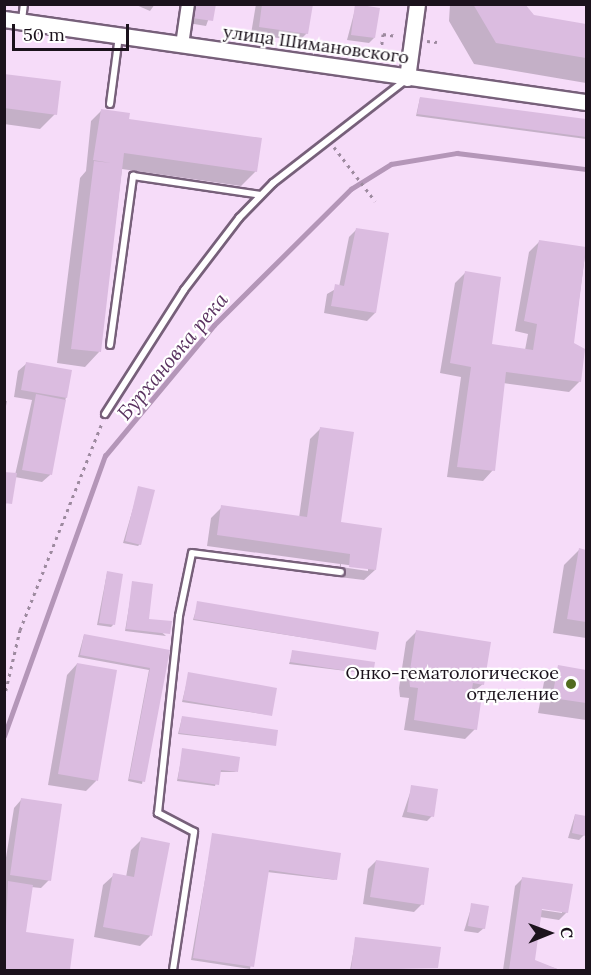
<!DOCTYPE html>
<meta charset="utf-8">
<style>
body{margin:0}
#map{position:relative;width:591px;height:975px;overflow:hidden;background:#f6dcf9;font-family:Lora,serif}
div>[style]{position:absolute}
.shadow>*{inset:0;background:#0003}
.stream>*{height:4.5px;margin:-2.25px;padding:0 2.25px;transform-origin:2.25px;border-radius:2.25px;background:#b496b8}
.building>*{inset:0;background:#dbbce0}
.path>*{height:3px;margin-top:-1.5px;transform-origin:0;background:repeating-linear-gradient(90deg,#9d8a9f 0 3px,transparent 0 7.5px)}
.roads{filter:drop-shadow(2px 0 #77607a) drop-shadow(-2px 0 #77607a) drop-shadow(0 2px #77607a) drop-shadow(0 -2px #77607a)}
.service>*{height:6px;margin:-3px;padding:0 3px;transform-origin:3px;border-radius:3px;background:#fff}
.minor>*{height:12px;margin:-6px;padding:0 6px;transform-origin:6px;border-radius:6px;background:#fff}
.tertiary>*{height:15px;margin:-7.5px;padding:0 7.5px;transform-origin:7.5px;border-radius:7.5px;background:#fff}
.dots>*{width:16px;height:16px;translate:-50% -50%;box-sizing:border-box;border:3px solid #fff;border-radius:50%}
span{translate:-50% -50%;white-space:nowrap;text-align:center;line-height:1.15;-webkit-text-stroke:4.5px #fff;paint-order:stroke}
.street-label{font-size:18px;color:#1b121c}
.poi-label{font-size:18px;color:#1b121c}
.right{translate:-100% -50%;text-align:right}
.water-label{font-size:20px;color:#5a3260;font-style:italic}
.frame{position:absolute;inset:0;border:6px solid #1b121c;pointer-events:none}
.north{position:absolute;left:519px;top:903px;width:60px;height:60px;-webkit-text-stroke:4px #fff;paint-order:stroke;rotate:89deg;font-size:16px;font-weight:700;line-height:24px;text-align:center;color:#1b121c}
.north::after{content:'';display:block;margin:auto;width:21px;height:27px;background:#1b121c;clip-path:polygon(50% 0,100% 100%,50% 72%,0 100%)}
.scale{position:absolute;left:12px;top:24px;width:117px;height:27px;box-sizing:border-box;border:3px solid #1b121c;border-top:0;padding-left:8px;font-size:18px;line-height:21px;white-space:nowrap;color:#1b121c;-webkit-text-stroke:4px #fff;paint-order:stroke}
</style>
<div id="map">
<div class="shadow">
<div style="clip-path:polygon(134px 4px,155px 4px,150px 11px)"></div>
<div style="clip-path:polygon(191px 4px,214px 4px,206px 26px,188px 23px)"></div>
<div style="clip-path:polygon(256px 4px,311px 4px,307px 33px,299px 41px,251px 34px)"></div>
<div style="clip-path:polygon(450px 4px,524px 4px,534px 16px,586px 26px,586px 83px,474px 64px,449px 21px)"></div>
<div style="clip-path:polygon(356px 6px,374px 38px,369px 43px,347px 40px)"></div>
<div style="clip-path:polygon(4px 75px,55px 114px,40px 129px,4px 124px)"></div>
<div style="clip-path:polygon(420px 98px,586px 121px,586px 139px,416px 116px)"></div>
<div style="clip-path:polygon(101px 111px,256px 171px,241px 186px,122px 169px,99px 352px,85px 367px,57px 363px,80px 178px,86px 171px,91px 121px)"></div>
<div style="clip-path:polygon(357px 229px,375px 313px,367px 321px,324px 313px,327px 294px,339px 287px,349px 237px)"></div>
<div style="clip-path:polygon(539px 242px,586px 248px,573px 344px,580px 381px,569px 392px,503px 383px,493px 470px,483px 481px,447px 477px,461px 377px,440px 373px,455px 283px,465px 273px,491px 345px,525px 350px,528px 334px,515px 331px,529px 252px)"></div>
<div style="clip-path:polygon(26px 364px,66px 397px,50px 475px,42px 482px,15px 477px,4px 510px,4px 473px,15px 475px,32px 400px,14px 397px,18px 371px)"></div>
<div style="clip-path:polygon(4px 401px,7px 401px,4px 416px)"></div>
<div style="clip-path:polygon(evenodd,320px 429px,340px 523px,375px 570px,364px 580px,339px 577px,340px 564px,207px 546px,211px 518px,222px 507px,299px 518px,310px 439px,320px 429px,341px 564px,368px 568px,368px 571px,341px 567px,341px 564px)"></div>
<div style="clip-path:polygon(139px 488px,140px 544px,138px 546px,123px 543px)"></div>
<div style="clip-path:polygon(579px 550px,586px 551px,586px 638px,553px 633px,564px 565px)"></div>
<div style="clip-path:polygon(107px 573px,113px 625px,111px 627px,97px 625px)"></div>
<div style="clip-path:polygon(133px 583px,148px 620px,166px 636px,125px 631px)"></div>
<div style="clip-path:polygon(198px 603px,375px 649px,193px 620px)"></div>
<div style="clip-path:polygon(416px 632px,483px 684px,470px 694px,475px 729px,465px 739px,404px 730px,409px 698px,400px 697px,399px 688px,406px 642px)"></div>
<div style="clip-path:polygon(84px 635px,168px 651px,142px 784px,128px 781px,149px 670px,78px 657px)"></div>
<div style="clip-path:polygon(293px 652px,371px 674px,289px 664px)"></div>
<div style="clip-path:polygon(77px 664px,115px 671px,96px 781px,86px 791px,48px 785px,67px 675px)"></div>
<div style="clip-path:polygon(559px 667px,586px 671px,586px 720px,538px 713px,544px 682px)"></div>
<div style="clip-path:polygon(189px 674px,270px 715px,182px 702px)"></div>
<div style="clip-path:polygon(182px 718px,274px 745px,178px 734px)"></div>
<div style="clip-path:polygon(183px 750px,237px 772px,219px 772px,215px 786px,177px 781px)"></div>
<div style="clip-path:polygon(412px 787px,432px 816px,427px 821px,402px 817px)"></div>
<div style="clip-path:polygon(21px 800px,49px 880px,41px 888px,31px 887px,25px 934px,72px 940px,68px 970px,4px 970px,4px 870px,14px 808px)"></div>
<div style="clip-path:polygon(575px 815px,586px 817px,586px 843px,585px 834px,579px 840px,568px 838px)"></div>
<div style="clip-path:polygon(213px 834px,336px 880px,267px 872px,250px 969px,191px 960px)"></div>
<div style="clip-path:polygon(142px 839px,150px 936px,140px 946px,94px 937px,103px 885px,114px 875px,126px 877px,131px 850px)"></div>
<div style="clip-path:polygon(376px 861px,422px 904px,414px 912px,363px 904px,368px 869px)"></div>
<div style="clip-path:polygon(evenodd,523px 878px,567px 912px,559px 920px,540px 917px,534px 961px,560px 970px,503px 970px,515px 886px,523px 878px,535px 907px,562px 910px,562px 913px,535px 909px,535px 907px)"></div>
<div style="clip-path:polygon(472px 905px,484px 928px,478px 933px,464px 931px)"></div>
<div style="clip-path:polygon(356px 938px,437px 967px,350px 970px)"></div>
</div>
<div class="stream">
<div style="left:4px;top:736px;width:298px;rotate:-70.2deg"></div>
<div style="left:105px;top:456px;width:170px;rotate:-50.2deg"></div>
<div style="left:214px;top:325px;width:193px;rotate:-44.8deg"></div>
<div style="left:351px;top:189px;width:47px;rotate:-32deg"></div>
<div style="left:391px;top:164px;width:67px;rotate:-9.5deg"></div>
<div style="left:457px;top:153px;width:130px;rotate:7.1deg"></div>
</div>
<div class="building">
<div style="clip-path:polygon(194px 4px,216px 4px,213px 21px,192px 18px)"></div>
<div style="clip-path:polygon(262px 4px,313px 4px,308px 34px,259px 27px)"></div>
<div style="clip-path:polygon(355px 4px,380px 8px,375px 38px,351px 35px)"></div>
<div style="clip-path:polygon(473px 4px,525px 4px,534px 15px,586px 24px,586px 58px,496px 43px)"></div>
<div style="clip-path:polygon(4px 74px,61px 81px,57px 115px,4px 108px)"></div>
<div style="clip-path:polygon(420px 97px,586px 119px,586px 137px,417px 114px)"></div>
<div style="clip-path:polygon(101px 109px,130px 113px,129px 119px,262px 138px,257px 172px,124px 153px,101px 352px,71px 349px,94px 161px,111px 163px,93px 160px)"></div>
<div style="clip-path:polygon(356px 228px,389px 233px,376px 313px,331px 306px,335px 284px,344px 286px)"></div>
<div style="clip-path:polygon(539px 240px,586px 247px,574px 343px,585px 349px,581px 382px,506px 372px,495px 471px,457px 467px,471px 367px,450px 363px,465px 271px,501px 277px,492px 344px,533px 350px,537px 324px,524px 321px)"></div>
<div style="clip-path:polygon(26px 362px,72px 370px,67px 398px,21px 390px)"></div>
<div style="clip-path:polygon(36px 394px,66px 400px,52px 475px,22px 470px)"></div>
<div style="clip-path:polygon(320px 427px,354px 432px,341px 522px,382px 528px,376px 570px,349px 567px,350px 554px,217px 535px,221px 505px,307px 517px)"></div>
<div style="clip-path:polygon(4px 472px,17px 473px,12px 504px,4px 503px)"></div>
<div style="clip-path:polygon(138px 486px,155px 490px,141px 545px,125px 541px)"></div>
<div style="clip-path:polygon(579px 548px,586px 550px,586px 622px,567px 619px)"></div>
<div style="clip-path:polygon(107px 571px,123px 574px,115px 625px,99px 623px)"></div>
<div style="clip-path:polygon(132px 581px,153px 584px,149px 619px,172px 621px,170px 634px,126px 629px)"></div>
<div style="clip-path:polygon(197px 601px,379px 632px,376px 650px,194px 619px)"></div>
<div style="clip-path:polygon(416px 630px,491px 642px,484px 685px,473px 683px,470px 701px,481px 702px,477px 730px,414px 720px,418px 688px,410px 687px,409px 677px)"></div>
<div style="clip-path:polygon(84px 634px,170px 650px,145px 782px,129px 779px,150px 668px,80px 655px)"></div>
<div style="clip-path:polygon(292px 650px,375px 662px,373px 675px,290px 662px)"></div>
<div style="clip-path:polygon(77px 663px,117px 670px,98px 781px,58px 774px)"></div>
<div style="clip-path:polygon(558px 665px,586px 670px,586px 703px,552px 698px)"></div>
<div style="clip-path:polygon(188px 672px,277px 688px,272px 716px,183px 700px)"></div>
<div style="clip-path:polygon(182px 716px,278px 730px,276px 746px,179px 733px)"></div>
<div style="clip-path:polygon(182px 748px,240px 757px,238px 772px,221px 770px,219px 785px,178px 779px)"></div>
<div style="clip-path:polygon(411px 785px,438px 789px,434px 817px,407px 812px)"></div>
<div style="clip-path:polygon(21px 798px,62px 804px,51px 881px,10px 875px)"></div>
<div style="clip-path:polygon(575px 814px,586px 816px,586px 836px,572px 833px)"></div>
<div style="clip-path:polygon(212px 833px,341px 853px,337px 880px,269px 870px,254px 967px,193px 958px)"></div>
<div style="clip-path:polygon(141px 837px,170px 843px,152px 936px,103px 927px,113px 873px,134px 877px)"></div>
<div style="clip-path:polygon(376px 860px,429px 868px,424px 905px,370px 897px)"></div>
<div style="clip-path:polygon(522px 877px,573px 884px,568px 913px,542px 909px,535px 960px,560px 970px,509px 970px)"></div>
<div style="clip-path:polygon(8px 881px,33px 885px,26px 932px,74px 939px,70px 970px,4px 970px)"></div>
<div style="clip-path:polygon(471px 903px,489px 906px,485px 929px,468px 926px)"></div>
<div style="clip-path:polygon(355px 937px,441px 947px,438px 968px,351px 970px)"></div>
</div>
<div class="path">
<div style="left:427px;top:41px;width:10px;rotate:6deg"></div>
<div style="left:380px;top:59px;width:25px;rotate:-83deg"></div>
<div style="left:383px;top:34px;width:14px;rotate:8deg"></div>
<div style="left:334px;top:147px;width:68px;rotate:52.8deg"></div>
<div style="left:4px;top:698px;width:70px;rotate:-76.8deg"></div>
<div style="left:20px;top:630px;width:223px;rotate:-68.4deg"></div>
</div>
<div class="roads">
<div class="service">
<div style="left:22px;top:20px;width:16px;rotate:-83deg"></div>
<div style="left:110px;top:104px;width:69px;rotate:-82.5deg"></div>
<div style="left:110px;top:345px;width:171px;rotate:-82.2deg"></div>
<div style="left:133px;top:176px;width:129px;rotate:8.4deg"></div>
<div style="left:105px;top:414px;width:147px;rotate:-57.5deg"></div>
<div style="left:184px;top:290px;width:91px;rotate:-52.6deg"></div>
<div style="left:239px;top:218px;width:49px;rotate:-45.8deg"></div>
<div style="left:273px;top:183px;width:170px;rotate:-37.8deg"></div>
<div style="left:173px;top:970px;width:140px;rotate:-81.3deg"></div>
<div style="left:194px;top:832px;width:41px;rotate:-152.2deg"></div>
<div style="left:158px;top:813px;width:198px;rotate:-83.9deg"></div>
<div style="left:179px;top:616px;width:64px;rotate:-78.3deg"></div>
<div style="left:192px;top:553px;width:150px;rotate:7.3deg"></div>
</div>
<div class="minor">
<div style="left:182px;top:45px;width:41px;rotate:-81.7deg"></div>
</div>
<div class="tertiary">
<div style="left:4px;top:19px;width:588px;rotate:8.12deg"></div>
<div style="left:407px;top:78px;width:75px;rotate:-82.3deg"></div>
</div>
</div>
<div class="dots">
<div style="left:571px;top:684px;background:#526c1f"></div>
</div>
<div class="street-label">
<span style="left:316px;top:45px;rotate:8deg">улица Шимановского</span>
</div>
<div class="poi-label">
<span class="right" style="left:559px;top:684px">Онко-гематологическое<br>отделение</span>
</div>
<div class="water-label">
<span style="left:172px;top:356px;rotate:-50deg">Бурхановка река</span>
</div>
<div class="frame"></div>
<div class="north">С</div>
<div class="scale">50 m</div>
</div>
